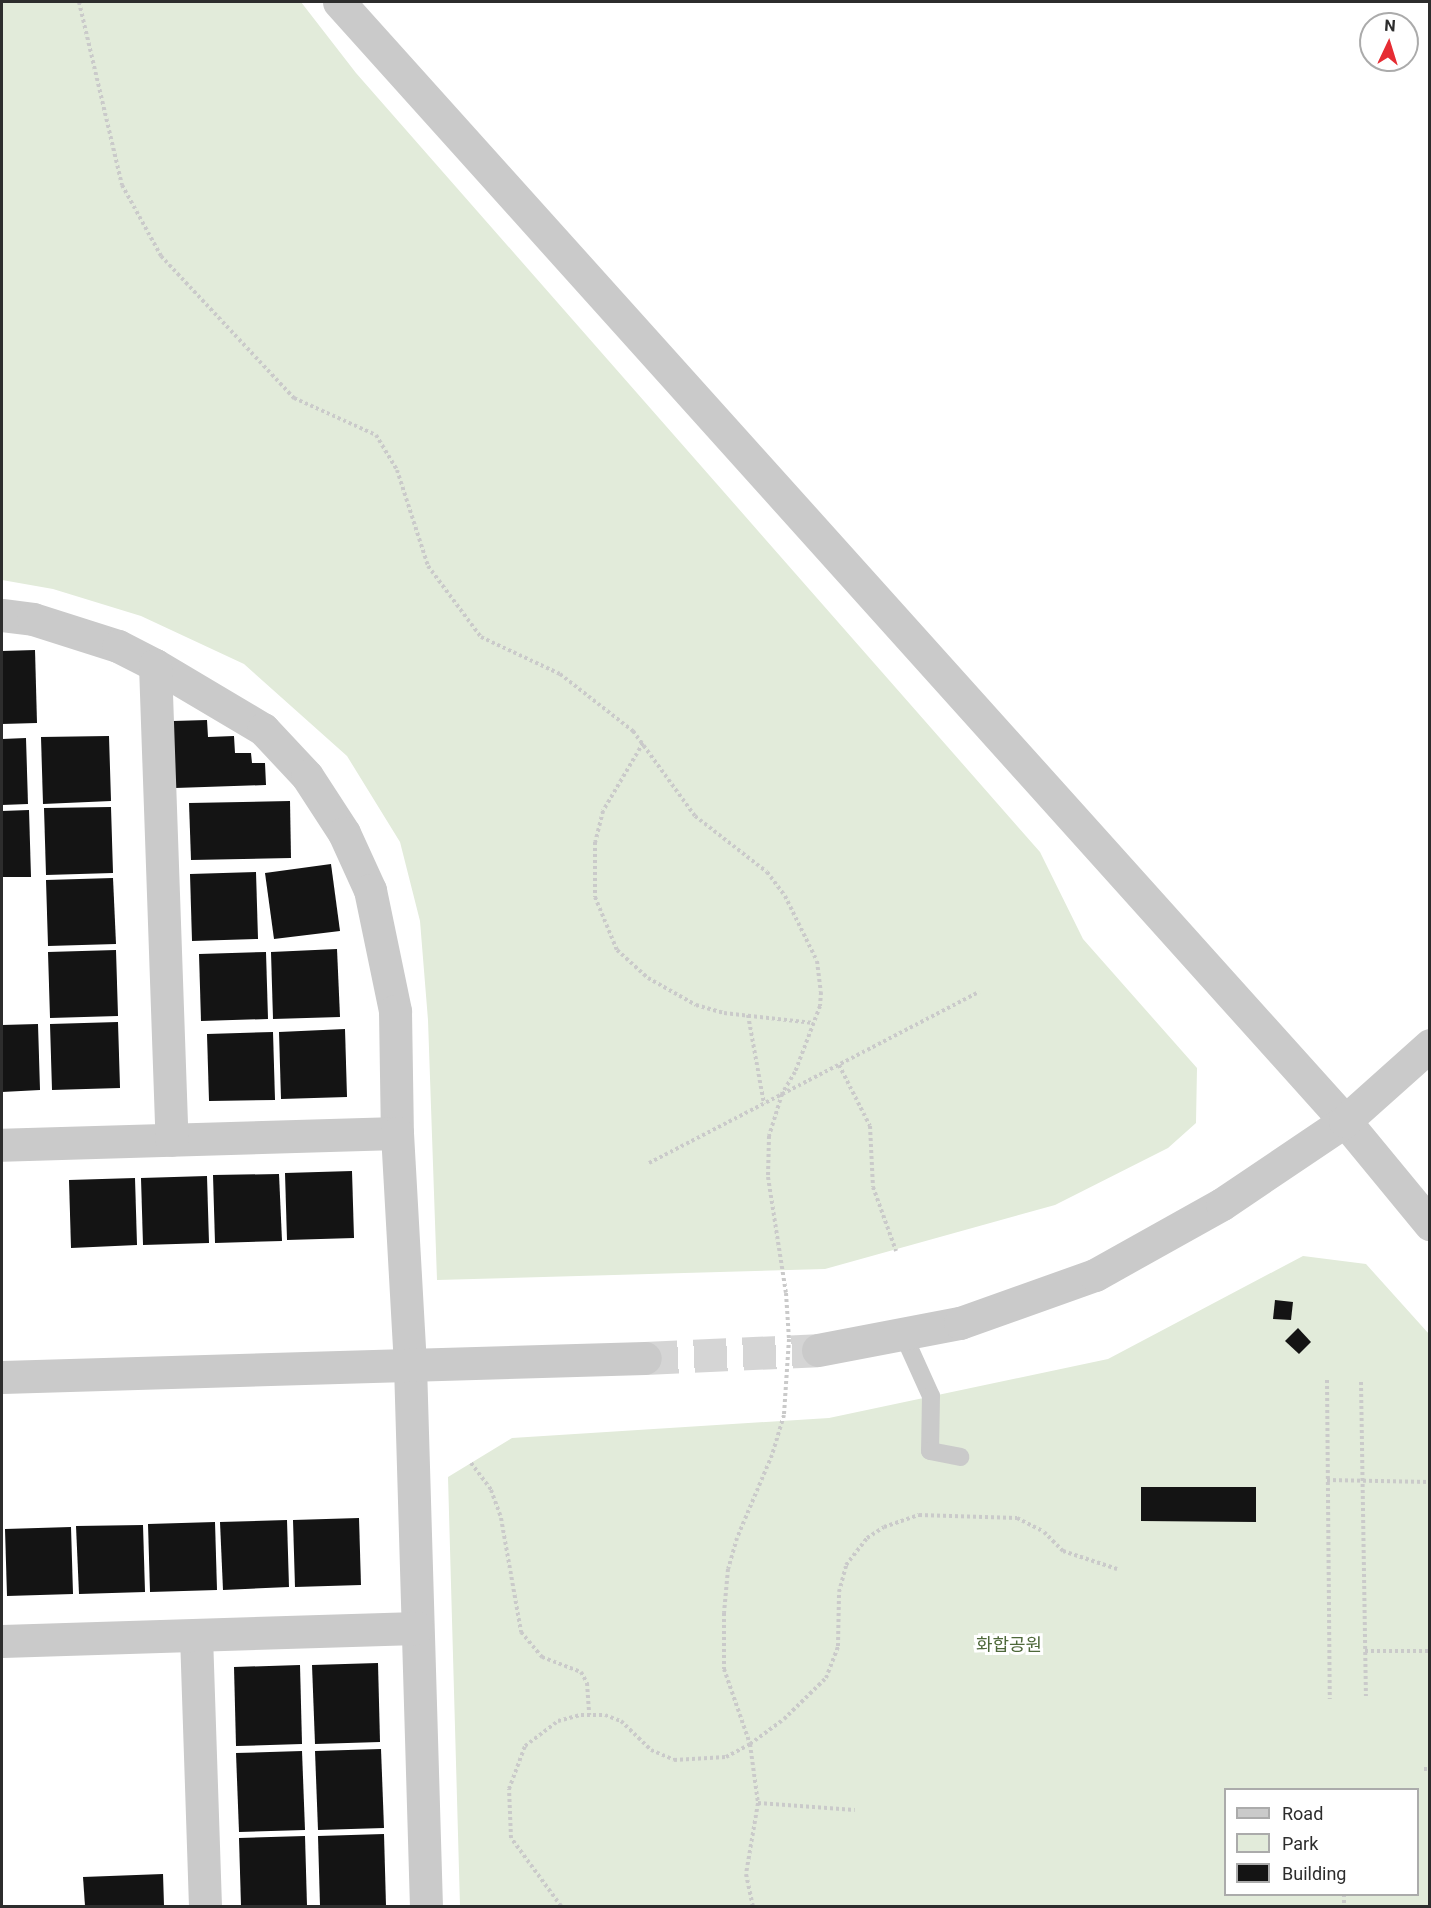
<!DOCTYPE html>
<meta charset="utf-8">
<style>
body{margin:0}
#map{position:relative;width:1431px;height:1908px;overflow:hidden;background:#fff;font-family:Roboto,"Noto Sans KR",sans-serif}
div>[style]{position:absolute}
.green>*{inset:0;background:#e2ebda}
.building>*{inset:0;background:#141414}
.tertiary-tunnel>*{height:33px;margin-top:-16.5px;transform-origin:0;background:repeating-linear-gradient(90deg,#d5d5d5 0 33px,transparent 0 49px)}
.path>*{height:4px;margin-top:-2px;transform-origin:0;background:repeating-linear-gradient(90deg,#cacaca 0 3px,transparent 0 6px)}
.service>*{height:18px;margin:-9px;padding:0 9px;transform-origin:9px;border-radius:9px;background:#cacaca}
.minor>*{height:33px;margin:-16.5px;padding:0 16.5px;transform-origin:16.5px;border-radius:16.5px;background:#cacaca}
.tertiary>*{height:33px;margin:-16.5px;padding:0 16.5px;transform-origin:16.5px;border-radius:16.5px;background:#cacaca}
.path-bridge>*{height:4px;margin-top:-2px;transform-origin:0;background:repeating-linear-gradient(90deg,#cacaca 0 3px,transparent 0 6px)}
span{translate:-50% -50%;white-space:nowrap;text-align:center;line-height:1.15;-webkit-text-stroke:6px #fff;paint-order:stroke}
.park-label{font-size:18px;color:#4e683a}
.frame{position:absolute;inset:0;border:3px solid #2d2d2d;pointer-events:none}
.legend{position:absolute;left:1224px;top:1788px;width:195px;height:108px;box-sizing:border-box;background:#fff;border:2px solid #ababab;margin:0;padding:8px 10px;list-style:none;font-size:18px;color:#2d2d2d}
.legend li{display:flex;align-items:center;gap:12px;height:30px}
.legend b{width:30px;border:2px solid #ababab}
.north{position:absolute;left:1359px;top:12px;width:60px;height:60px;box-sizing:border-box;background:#fff;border:2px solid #ababab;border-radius:50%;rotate:4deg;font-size:16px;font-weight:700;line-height:24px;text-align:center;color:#2d2d2d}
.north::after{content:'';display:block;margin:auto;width:21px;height:27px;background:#e62c33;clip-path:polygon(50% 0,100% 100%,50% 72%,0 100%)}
</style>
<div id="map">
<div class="green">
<div style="clip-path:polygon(2px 2px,301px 2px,356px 73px,1040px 852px,1083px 939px,1197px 1068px,1196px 1123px,1168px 1148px,1055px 1205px,825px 1269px,437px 1280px,428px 1020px,420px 921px,400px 842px,347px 756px,244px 664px,141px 616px,53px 589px,2px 580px)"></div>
<div style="clip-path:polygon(evenodd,1303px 1256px,1366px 1264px,1429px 1334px,1429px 1906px,460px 1906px,448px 1477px,512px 1438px,829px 1418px,1108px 1359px,1303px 1256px,1226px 1790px,1418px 1790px,1418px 1894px,1226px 1894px,1226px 1790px)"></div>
</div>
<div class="building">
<div style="clip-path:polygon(35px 650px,37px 723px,2px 724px,2px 651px)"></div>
<div style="clip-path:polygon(207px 720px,208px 737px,234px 736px,235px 753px,251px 753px,252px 763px,265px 763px,266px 785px,175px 788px,173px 721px)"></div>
<div style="clip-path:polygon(109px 736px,111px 801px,43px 804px,41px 737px)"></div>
<div style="clip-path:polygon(26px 738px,28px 804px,2px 805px,2px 739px)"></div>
<div style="clip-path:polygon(290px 801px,291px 858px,191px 860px,189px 803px)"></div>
<div style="clip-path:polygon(111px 807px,113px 873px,46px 875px,44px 808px)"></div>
<div style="clip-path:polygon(29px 810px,31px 877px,2px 877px,2px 811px)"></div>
<div style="clip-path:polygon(331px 864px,340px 931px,274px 939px,265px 873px)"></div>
<div style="clip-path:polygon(256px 872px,258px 939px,192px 941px,190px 874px)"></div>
<div style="clip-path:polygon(113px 878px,116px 944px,48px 946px,46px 880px)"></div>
<div style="clip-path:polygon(337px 949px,340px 1017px,273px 1019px,271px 952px)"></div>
<div style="clip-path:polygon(116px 950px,118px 1016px,50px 1018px,48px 952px)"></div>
<div style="clip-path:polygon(266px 952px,268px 1019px,201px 1021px,199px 954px)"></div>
<div style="clip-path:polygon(118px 1022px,120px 1088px,52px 1090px,50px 1024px)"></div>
<div style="clip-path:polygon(38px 1024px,40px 1090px,2px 1092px,2px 1025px)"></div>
<div style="clip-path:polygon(345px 1029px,347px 1097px,281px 1099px,279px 1032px)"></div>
<div style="clip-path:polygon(273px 1032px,275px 1100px,209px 1101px,207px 1034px)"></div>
<div style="clip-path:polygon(352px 1171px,354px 1238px,287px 1240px,285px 1173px)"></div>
<div style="clip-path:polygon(279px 1174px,282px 1241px,215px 1243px,213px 1175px)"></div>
<div style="clip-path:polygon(207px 1176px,209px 1243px,143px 1245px,141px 1178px)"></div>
<div style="clip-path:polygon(135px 1178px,137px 1245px,71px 1248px,69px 1180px)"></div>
<div style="clip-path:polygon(1275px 1300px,1293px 1302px,1291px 1320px,1273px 1319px)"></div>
<div style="clip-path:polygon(1298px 1328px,1311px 1342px,1299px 1354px,1285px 1341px)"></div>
<div style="clip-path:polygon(1141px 1487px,1256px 1487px,1256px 1522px,1141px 1521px)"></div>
<div style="clip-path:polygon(359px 1518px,361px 1585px,295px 1587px,293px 1520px)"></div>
<div style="clip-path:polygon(287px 1520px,289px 1587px,223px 1590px,220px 1522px)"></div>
<div style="clip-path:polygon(215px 1522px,217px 1590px,150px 1592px,148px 1524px)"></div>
<div style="clip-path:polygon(143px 1525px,145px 1592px,79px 1594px,76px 1526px)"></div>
<div style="clip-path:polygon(71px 1527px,73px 1594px,7px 1596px,5px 1529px)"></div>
<div style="clip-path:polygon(378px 1663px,380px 1742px,315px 1744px,312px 1665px)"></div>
<div style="clip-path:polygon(300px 1665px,302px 1744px,236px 1746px,234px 1667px)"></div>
<div style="clip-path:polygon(381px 1749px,384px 1828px,318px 1830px,315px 1751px)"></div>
<div style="clip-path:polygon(302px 1751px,305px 1830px,239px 1832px,236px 1753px)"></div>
<div style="clip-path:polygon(384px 1834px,386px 1906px,320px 1906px,318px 1836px)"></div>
<div style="clip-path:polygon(305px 1836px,307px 1906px,241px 1906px,239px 1838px)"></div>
<div style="clip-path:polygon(163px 1874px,164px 1906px,85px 1906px,83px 1877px)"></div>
</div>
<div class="tertiary-tunnel">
<div style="left:645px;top:1358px;width:173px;rotate:-2.6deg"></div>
</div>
<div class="path">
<div style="left:79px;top:2px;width:188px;rotate:76.8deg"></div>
<div style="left:122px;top:185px;width:81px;rotate:61.2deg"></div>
<div style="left:161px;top:256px;width:195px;rotate:46.9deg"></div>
<div style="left:294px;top:398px;width:90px;rotate:24.3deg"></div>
<div style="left:376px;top:435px;width:41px;rotate:59deg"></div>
<div style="left:397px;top:470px;width:101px;rotate:72.1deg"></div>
<div style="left:428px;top:566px;width:89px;rotate:53.3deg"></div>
<div style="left:481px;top:637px;width:87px;rotate:25.1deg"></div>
<div style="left:560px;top:674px;width:93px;rotate:38deg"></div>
<div style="left:633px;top:731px;width:105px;rotate:53.9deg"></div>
<div style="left:695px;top:816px;width:91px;rotate:37.9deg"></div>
<div style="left:767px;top:872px;width:30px;rotate:53deg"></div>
<div style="left:785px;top:896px;width:72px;rotate:63.8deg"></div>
<div style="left:817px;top:961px;width:31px;rotate:83deg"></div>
<div style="left:821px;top:992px;width:14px;rotate:94deg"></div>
<div style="left:820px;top:1006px;width:71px;rotate:110.7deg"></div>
<div style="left:795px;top:1072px;width:26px;rotate:121deg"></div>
<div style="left:782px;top:1094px;width:44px;rotate:107.2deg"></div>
<div style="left:769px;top:1136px;width:41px;rotate:91.4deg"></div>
<div style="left:643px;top:743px;width:79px;rotate:120.5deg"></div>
<div style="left:603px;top:811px;width:32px;rotate:104deg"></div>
<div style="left:595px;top:842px;width:55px;rotate:90deg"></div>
<div style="left:595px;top:897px;width:57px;rotate:67.5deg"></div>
<div style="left:617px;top:950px;width:42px;rotate:42.1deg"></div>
<div style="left:648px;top:978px;width:55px;rotate:29.4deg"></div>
<div style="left:696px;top:1005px;width:29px;rotate:16deg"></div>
<div style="left:724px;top:1013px;width:90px;rotate:6.4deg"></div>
<div style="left:748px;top:1015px;width:90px;rotate:79.8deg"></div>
<div style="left:839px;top:1065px;width:68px;rotate:63.1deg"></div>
<div style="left:870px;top:1126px;width:61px;rotate:87.2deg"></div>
<div style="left:873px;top:1187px;width:68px;rotate:70.2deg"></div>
<div style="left:649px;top:1163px;width:372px;rotate:-27.4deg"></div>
<div style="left:1327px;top:1380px;width:319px;rotate:89.5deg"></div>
<div style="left:1361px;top:1382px;width:314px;rotate:89.1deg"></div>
<div style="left:772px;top:1455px;width:90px;rotate:112.9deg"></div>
<div style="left:737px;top:1538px;width:32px;rotate:106deg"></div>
<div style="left:728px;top:1569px;width:44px;rotate:95.2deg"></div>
<div style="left:724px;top:1613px;width:56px;rotate:90deg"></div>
<div style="left:724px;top:1669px;width:79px;rotate:70.9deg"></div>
<div style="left:750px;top:1744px;width:42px;rotate:-36.3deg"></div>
<div style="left:784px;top:1719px;width:59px;rotate:-44.3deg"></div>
<div style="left:826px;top:1678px;width:34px;rotate:-69deg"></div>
<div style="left:838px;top:1646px;width:54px;rotate:-88.9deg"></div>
<div style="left:839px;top:1592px;width:28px;rotate:-75deg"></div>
<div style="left:846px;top:1565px;width:34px;rotate:-52deg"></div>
<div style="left:867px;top:1538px;width:20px;rotate:-33deg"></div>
<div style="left:884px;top:1527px;width:37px;rotate:-19deg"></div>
<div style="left:919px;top:1515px;width:98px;rotate:1.8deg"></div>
<div style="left:1017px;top:1518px;width:30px;rotate:27deg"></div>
<div style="left:1044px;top:1532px;width:27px;rotate:45deg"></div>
<div style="left:1063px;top:1551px;width:57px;rotate:18.4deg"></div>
<div style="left:471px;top:1463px;width:34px;rotate:53deg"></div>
<div style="left:491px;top:1490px;width:30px;rotate:70deg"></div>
<div style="left:501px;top:1518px;width:116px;rotate:80deg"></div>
<div style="left:521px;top:1632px;width:33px;rotate:50deg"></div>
<div style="left:542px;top:1657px;width:42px;rotate:21deg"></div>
<div style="left:581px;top:1672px;width:13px;rotate:61deg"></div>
<div style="left:587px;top:1683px;width:32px;rotate:86deg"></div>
<div style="left:1327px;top:1480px;width:103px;rotate:1.1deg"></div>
<div style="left:1365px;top:1651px;width:65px"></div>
<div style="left:1424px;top:1769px;width:6px"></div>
<div style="left:758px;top:1803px;width:97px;rotate:4.1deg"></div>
<div style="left:1344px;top:1894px;width:12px;rotate:90deg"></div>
<div style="left:561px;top:1906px;width:84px;rotate:-126.3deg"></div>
<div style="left:511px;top:1838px;width:49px;rotate:-92.3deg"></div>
<div style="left:509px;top:1789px;width:46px;rotate:-69.6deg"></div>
<div style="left:525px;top:1746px;width:41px;rotate:-37.1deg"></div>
<div style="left:558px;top:1721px;width:24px;rotate:-15deg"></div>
<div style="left:581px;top:1715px;width:24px"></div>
<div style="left:605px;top:1715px;width:17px;rotate:21deg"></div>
<div style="left:621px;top:1721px;width:42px;rotate:44deg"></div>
<div style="left:651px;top:1750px;width:25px;rotate:23deg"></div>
<div style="left:674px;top:1760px;width:52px;rotate:-3.3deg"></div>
<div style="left:726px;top:1757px;width:27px;rotate:-28deg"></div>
<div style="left:750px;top:1744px;width:60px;rotate:82.3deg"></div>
<div style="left:758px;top:1803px;width:72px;rotate:99.6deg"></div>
<div style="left:746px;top:1874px;width:33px;rotate:78deg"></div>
</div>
<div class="service">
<div style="left:903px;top:1334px;width:68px;rotate:65.7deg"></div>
<div style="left:931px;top:1396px;width:55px;rotate:91deg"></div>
<div style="left:930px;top:1451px;width:31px;rotate:11deg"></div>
</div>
<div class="minor">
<div style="left:339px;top:2px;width:1505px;rotate:48.04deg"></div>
<div style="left:1345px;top:1121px;width:134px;rotate:50.5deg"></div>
<div style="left:2px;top:615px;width:31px;rotate:7deg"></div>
<div style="left:33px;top:619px;width:89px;rotate:17.6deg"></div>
<div style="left:118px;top:646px;width:42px;rotate:27.2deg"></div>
<div style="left:155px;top:665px;width:126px;rotate:30.7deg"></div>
<div style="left:263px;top:729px;width:64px;rotate:46.9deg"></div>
<div style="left:307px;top:776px;width:68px;rotate:57deg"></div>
<div style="left:344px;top:833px;width:63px;rotate:65.5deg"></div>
<div style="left:370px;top:890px;width:124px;rotate:78.3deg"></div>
<div style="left:395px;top:1011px;width:122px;rotate:89.1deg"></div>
<div style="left:397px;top:1133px;width:395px;rotate:178.3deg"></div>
<div style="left:155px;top:665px;width:475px;rotate:88deg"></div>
<div style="left:397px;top:1133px;width:232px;rotate:86.8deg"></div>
<div style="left:410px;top:1365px;width:541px;rotate:88.31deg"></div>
<div style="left:196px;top:1635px;width:271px;rotate:88.1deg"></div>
<div style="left:2px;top:1641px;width:415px;rotate:-1.8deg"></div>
</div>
<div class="tertiary">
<div style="left:818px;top:1350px;width:145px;rotate:-10.8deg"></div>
<div style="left:960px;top:1323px;width:143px;rotate:-19.6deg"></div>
<div style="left:1095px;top:1275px;width:145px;rotate:-29.2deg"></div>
<div style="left:1222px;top:1204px;width:148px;rotate:-34deg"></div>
<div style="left:1345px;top:1121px;width:114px;rotate:-41.8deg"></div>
<div style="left:2px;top:1377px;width:643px;rotate:-1.69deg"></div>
</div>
<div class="path-bridge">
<div style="left:768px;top:1177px;width:117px;rotate:81.2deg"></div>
<div style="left:786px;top:1293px;width:46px;rotate:86.3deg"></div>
<div style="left:789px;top:1339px;width:76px;rotate:93.8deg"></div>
<div style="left:784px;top:1415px;width:42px;rotate:106.7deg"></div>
</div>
<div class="park-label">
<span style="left:1009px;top:1645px">화합공원</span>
</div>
<div class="frame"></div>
<ul class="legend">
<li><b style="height:8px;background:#cacaca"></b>Road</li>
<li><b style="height:16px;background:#e2ebda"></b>Park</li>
<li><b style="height:16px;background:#141414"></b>Building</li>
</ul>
<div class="north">N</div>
</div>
